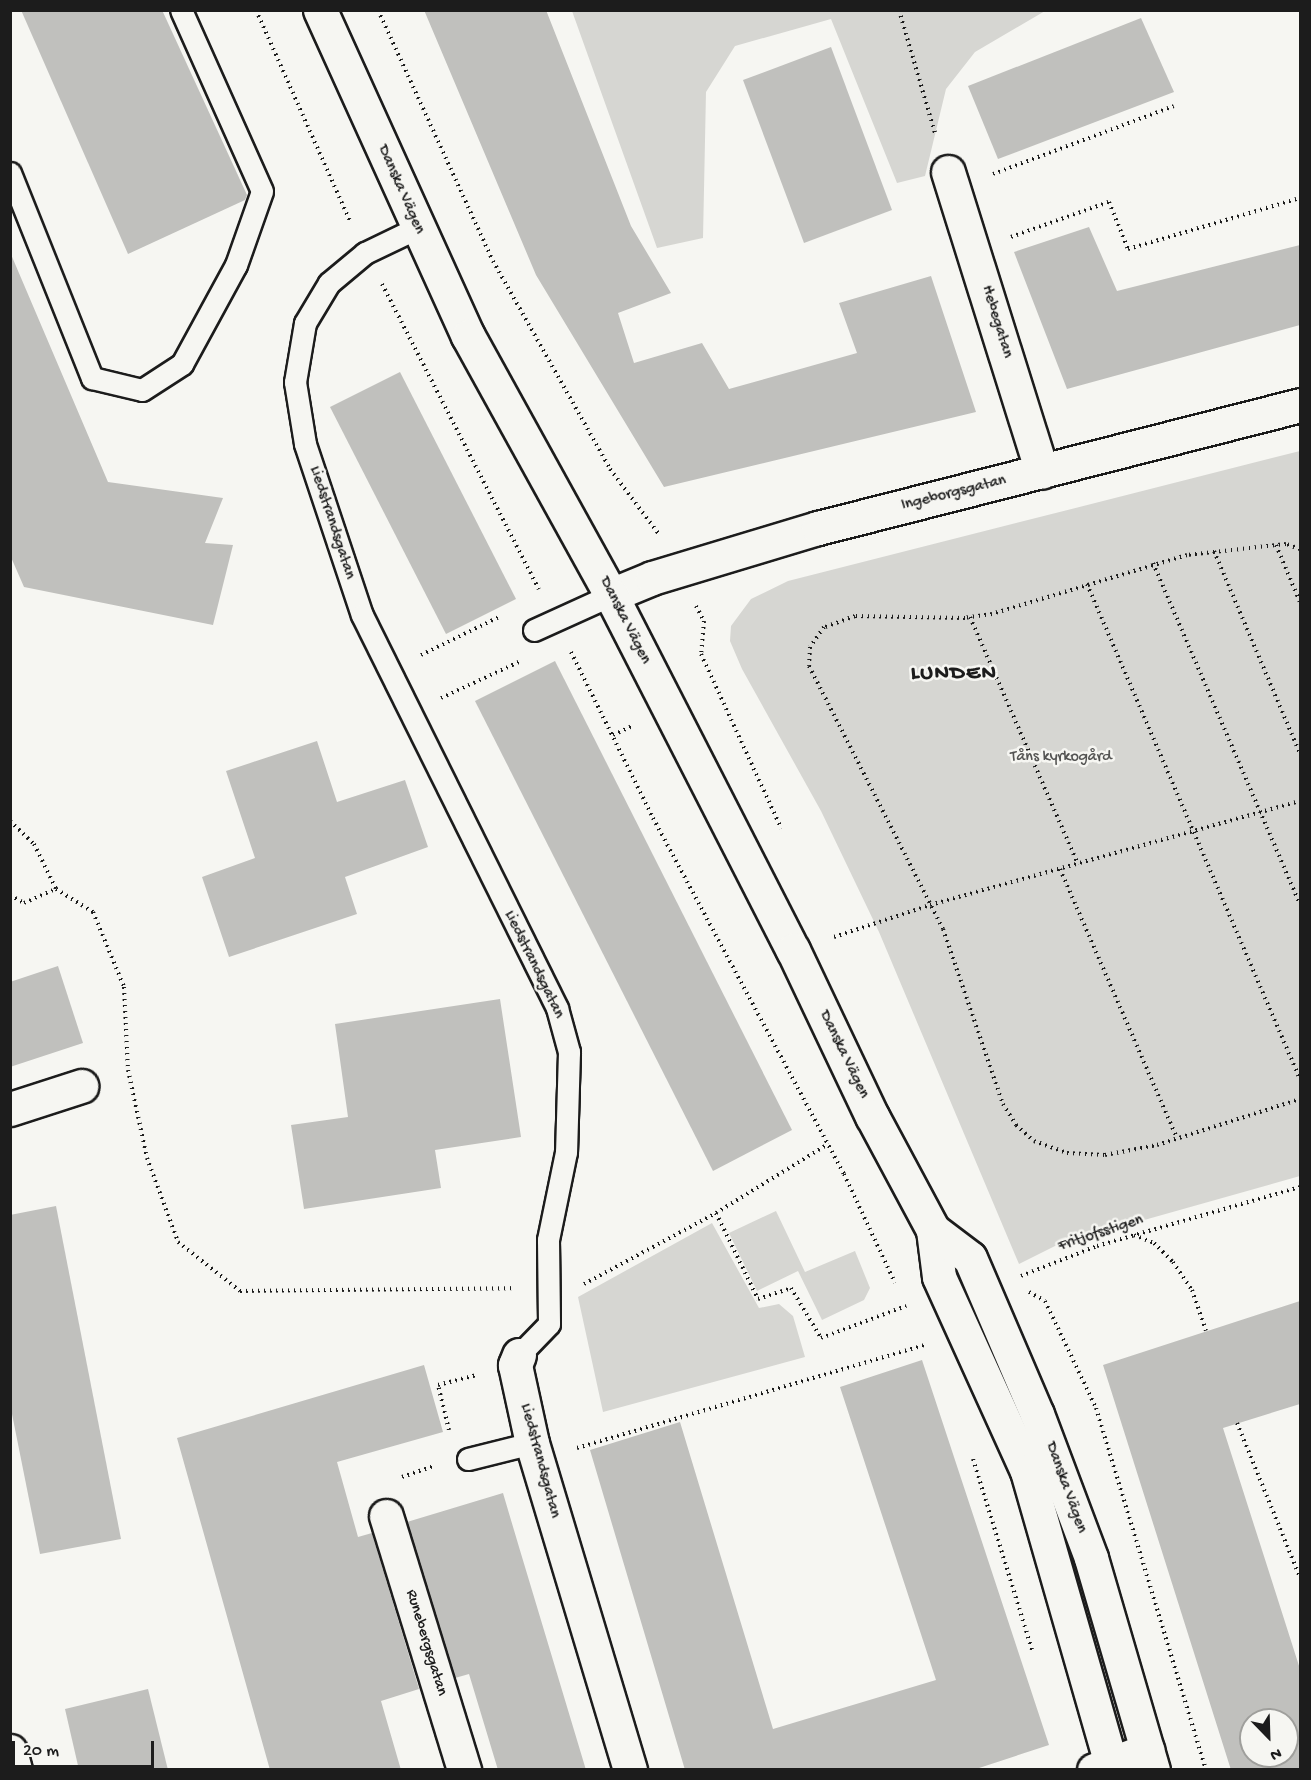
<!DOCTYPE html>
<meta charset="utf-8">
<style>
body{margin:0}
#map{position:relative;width:1311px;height:1780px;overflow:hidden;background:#f6f6f2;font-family:"Gochi Hand",sans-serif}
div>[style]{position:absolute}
.green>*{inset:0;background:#d6d6d2}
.building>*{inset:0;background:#c0c0bd}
.path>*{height:4px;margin-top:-2px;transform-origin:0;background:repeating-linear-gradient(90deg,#1c1c1c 0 1.5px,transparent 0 6px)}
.roads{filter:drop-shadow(2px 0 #1c1c1c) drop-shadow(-2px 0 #1c1c1c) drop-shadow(0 2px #1c1c1c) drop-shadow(0 -2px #1c1c1c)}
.lane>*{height:21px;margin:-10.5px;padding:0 10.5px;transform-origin:10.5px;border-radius:10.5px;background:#f6f6f2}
.street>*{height:33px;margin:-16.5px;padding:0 16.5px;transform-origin:16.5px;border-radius:16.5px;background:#f6f6f2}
.secondary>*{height:33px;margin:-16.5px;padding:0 16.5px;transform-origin:16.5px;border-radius:16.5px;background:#f6f6f2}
span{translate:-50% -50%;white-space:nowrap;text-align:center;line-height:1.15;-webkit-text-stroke:5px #f6f6f2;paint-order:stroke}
.street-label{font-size:16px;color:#1c1c1c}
.park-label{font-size:16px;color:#545453}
.district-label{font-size:22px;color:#1c1c1c;font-weight:700;letter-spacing:1.5px}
.frame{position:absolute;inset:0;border:12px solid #1c1c1c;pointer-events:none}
.north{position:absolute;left:1239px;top:1708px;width:60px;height:60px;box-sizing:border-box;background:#f6f6f2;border:2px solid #9f9f9c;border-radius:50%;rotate:157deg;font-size:16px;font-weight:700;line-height:24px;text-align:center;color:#1c1c1c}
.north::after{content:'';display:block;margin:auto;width:21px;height:27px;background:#1c1c1c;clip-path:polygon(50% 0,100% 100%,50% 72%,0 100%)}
.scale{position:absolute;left:12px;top:1741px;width:142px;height:27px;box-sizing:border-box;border:3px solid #1c1c1c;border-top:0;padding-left:8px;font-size:18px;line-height:21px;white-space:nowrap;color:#1c1c1c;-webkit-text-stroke:4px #f6f6f2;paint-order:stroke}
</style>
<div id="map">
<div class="green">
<div style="clip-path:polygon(572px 11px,572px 10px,1045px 11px,975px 52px,946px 89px,925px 176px,897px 183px,831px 19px,735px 46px,706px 92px,703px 238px,657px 248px)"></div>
<div style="clip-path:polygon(1300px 451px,1300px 1176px,1059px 1244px,1019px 1264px,879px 932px,821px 811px,742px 669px,730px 641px,731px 626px,751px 599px,788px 581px)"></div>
<div style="clip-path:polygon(776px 1211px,805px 1272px,855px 1251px,870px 1288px,864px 1300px,822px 1320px,798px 1271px,757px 1291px,729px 1233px)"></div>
<div style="clip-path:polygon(712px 1223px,759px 1308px,779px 1304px,793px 1316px,805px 1357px,603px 1412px,578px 1297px)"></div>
</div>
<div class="building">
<div style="clip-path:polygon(21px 10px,162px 10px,247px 195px,245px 200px,128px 254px)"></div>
<div style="clip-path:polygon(424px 10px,546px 10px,631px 226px,671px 293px,618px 313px,634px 363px,702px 343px,729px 389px,857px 353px,839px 303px,931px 276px,976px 412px,664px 487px,536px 275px)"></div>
<div style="clip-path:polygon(1141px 18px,1174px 92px,998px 159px,968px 86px)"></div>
<div style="clip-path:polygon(831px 47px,892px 210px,804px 243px,743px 80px)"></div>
<div style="clip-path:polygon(1089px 227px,1117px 291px,1300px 245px,1300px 325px,1067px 389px,1014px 252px)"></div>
<div style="clip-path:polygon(10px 252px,108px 482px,223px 498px,205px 543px,233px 545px,213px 625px,24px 587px,10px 555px)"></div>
<div style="clip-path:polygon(400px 372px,516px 599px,446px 634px,330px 407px)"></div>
<div style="clip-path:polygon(555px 661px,792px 1130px,713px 1171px,475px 701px)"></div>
<div style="clip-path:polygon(317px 741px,337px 802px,405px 780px,428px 847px,345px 877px,357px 914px,229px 957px,202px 877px,255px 858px,226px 771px)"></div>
<div style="clip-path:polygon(58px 966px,83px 1043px,10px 1067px,10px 982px)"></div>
<div style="clip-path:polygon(500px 999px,521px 1137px,435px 1150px,441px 1188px,304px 1209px,291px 1125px,348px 1117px,335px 1024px)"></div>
<div style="clip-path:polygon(56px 1206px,121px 1539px,40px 1554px,10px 1404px,10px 1215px)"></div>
<div style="clip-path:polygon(evenodd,1300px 1301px,1300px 1404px,1223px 1428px,1300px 1669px,1300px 1770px,1231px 1770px,1103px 1365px,1300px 1301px,1251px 1720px,1287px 1720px,1287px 1756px,1251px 1756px,1251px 1720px)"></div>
<div style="clip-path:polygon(922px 1360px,1049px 1745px,973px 1770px,685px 1770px,590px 1450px,680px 1422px,773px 1729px,936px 1680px,840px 1387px)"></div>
<div style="clip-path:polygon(424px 1365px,443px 1432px,337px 1462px,358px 1537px,372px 1533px,419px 1689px,381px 1701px,401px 1770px,270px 1770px,177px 1438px)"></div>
<div style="clip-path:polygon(503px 1493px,519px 1547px,586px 1770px,498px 1770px,469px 1674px,455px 1678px,407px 1522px)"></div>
<div style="clip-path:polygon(148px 1689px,168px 1770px,79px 1770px,65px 1709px)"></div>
</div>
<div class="path">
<div style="left:256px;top:10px;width:231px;rotate:66deg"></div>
<div style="left:378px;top:10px;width:276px;rotate:65.4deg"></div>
<div style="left:493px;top:261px;width:239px;rotate:60.6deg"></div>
<div style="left:610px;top:469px;width:80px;rotate:53.1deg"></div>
<div style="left:899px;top:10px;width:128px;rotate:73.7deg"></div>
<div style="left:993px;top:174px;width:193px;rotate:-20.6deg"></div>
<div style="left:1011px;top:237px;width:104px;rotate:-19.7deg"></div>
<div style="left:1109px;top:202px;width:51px;rotate:68deg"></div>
<div style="left:1128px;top:249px;width:179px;rotate:-16.5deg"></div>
<div style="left:382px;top:284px;width:343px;rotate:62.8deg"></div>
<div style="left:1276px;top:545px;width:62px;rotate:67.2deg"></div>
<div style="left:1300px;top:549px;width:15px;rotate:-160deg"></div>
<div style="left:1286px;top:544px;width:100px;rotate:173.7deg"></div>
<div style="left:1187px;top:555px;width:204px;rotate:163.2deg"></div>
<div style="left:992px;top:614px;width:27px;rotate:172deg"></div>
<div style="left:965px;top:618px;width:110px;rotate:-179deg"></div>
<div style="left:855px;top:616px;width:33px;rotate:160deg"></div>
<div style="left:824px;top:627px;width:24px;rotate:125deg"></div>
<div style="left:810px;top:647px;width:19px;rotate:93deg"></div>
<div style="left:809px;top:666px;width:295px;rotate:63deg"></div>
<div style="left:943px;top:929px;width:185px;rotate:71.1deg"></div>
<div style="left:1003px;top:1104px;width:25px;rotate:58deg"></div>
<div style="left:1016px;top:1125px;width:24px;rotate:42deg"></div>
<div style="left:1034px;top:1141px;width:35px;rotate:20deg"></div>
<div style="left:1067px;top:1153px;width:38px;rotate:3deg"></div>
<div style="left:1105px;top:1155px;width:53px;rotate:-10.9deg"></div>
<div style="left:1157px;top:1145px;width:150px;rotate:-17.8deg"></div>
<div style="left:1214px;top:551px;width:220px;rotate:67deg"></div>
<div style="left:1153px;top:563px;width:371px;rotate:66.7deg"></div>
<div style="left:1087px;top:584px;width:539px;rotate:66.72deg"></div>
<div style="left:696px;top:606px;width:17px;rotate:62deg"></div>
<div style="left:704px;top:621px;width:33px;rotate:95deg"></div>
<div style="left:701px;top:654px;width:192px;rotate:65.3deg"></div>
<div style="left:970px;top:617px;width:270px;rotate:66.4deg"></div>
<div style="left:571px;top:652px;width:185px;rotate:63.7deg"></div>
<div style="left:653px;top:818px;width:404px;rotate:61.8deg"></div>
<div style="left:844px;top:1174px;width:120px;rotate:64.9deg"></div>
<div style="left:421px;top:655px;width:89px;rotate:-26deg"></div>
<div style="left:441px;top:698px;width:86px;rotate:-24.8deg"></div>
<div style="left:613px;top:735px;width:21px;rotate:-25deg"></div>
<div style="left:10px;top:821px;width:33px;rotate:44deg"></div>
<div style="left:34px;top:844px;width:50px;rotate:63.9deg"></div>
<div style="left:56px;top:889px;width:44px;rotate:31.9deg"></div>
<div style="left:93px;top:912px;width:81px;rotate:67.5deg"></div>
<div style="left:124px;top:987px;width:83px;rotate:87.2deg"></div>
<div style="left:128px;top:1070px;width:90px;rotate:77.8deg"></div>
<div style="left:147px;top:1158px;width:90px;rotate:69.7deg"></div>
<div style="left:178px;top:1242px;width:79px;rotate:38.3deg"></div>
<div style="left:240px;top:1291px;width:275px;rotate:-0.6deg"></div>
<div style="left:1060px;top:869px;width:293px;rotate:66.5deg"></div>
<div style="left:10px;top:895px;width:16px;rotate:30deg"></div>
<div style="left:24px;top:903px;width:35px;rotate:-24deg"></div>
<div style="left:834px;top:937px;width:101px;rotate:-18.4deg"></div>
<div style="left:930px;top:905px;width:384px;rotate:-15.7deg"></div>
<div style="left:716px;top:1213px;width:96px;rotate:64deg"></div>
<div style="left:758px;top:1299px;width:35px;rotate:-18deg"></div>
<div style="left:791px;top:1288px;width:58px;rotate:59deg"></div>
<div style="left:821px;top:1338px;width:91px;rotate:-20.6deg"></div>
<div style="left:1134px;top:1235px;width:22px;rotate:22deg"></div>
<div style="left:1154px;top:1243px;width:27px;rotate:45deg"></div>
<div style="left:1173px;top:1262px;width:34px;rotate:56deg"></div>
<div style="left:1192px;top:1290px;width:43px;rotate:71.1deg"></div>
<div style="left:1021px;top:1276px;width:82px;rotate:-21.5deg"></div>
<div style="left:1097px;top:1246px;width:211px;rotate:-16.2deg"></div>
<div style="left:584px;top:1284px;width:150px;rotate:-28.3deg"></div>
<div style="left:716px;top:1213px;width:132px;rotate:-31.6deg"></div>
<div style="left:1029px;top:1292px;width:18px;rotate:29deg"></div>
<div style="left:1045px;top:1301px;width:119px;rotate:64.5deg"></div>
<div style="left:1096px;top:1408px;width:378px;rotate:73.1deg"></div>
<div style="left:1237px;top:1423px;width:166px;rotate:67.8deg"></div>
<div style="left:449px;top:1430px;width:46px;rotate:-103.7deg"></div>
<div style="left:438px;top:1385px;width:40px;rotate:-14.4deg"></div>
<div style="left:577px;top:1448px;width:362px;rotate:-16.5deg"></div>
<div style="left:973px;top:1459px;width:200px;rotate:72.8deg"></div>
<div style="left:402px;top:1477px;width:34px;rotate:-19deg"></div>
</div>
<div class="roads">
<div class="lane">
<div style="left:10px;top:173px;width:221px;rotate:68.2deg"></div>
<div style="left:92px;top:378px;width:51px;rotate:13.5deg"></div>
<div style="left:142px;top:390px;width:48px;rotate:-33deg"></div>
<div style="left:182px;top:364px;width:113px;rotate:-61.4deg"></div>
<div style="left:236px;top:265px;width:78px;rotate:-70.6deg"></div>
<div style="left:262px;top:191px;width:198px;rotate:-114.1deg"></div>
<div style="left:417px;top:228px;width:58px;rotate:154.3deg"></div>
<div style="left:365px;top:253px;width:47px;rotate:140.2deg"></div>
<div style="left:329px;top:283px;width:47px;rotate:121deg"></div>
<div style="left:305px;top:323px;width:60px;rotate:99.6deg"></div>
<div style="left:295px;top:382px;width:63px;rotate:80.8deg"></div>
<div style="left:305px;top:444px;width:180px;rotate:71.6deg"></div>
<div style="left:362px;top:615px;width:439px;rotate:63.6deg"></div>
<div style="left:557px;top:1008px;width:46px;rotate:74.7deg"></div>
<div style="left:569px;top:1052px;width:100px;rotate:91.7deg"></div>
<div style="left:566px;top:1152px;width:90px;rotate:101.6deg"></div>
<div style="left:548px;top:1240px;width:84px;rotate:89.3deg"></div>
<div style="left:549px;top:1324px;width:43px;rotate:134.1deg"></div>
<div style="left:534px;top:630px;width:85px;rotate:-24.4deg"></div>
<div style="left:468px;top:1459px;width:66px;rotate:-14deg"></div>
</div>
<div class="street">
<div style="left:948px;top:172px;width:314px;rotate:72.6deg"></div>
<div style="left:611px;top:595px;width:44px;rotate:-22.5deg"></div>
<div style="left:652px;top:578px;width:173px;rotate:-16.8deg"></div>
<div style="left:818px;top:528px;width:497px;rotate:-14.3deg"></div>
<div style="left:10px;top:1109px;width:75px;rotate:-17.9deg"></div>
<div style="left:519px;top:1355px;width:11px;rotate:112deg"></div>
<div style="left:515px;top:1365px;width:80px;rotate:77.7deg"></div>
<div style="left:532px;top:1443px;width:341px;rotate:73.3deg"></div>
<div style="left:386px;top:1516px;width:266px;rotate:72.9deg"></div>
<div style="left:10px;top:1751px;width:20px;rotate:75deg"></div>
<div style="left:1094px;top:1770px;width:57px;rotate:-20.7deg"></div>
</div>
<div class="secondary">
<div style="left:320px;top:10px;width:358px;rotate:65.6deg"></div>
<div style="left:468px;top:336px;width:296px;rotate:61.1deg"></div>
<div style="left:611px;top:595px;width:399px;rotate:62.9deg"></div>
<div style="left:793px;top:950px;width:184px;rotate:64.6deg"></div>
<div style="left:872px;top:1116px;width:129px;rotate:61.8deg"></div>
<div style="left:933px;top:1230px;width:47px;rotate:82.7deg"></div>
<div style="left:939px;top:1277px;width:213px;rotate:65.6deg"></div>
<div style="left:1027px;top:1471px;width:311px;rotate:74deg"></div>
<div style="left:933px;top:1230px;width:46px;rotate:37.1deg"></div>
<div style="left:970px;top:1258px;width:170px;rotate:66.8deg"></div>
<div style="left:1037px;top:1414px;width:154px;rotate:69.4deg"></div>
<div style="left:1091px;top:1558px;width:221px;rotate:73.7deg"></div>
</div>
</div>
<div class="street-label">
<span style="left:400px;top:190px;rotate:66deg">Danska Vägen</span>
<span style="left:996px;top:322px;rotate:73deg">Hebegatan</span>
<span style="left:954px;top:494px;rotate:-14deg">Ingeborgsgatan</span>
<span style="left:331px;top:523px;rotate:72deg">Liedstrandsgatan</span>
<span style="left:624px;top:621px;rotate:63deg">Danska Vägen</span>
<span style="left:533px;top:965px;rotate:64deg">Liedstrandsgatan</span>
<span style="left:843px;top:1055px;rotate:64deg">Danska Vägen</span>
<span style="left:1101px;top:1234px;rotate:-18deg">Fritjofsstigen</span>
<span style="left:539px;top:1461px;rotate:75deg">Liedstrandsgatan</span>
<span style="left:1065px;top:1488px;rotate:70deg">Danska Vägen</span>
<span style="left:425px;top:1643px;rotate:73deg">Runebergsgatan</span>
</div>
<div class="park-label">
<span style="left:1061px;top:758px">Tåns kyrkogård</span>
</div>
<div class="district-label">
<span style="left:954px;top:675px">LUNDEN</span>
</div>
<div class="frame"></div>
<div class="north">N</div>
<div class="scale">20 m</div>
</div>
